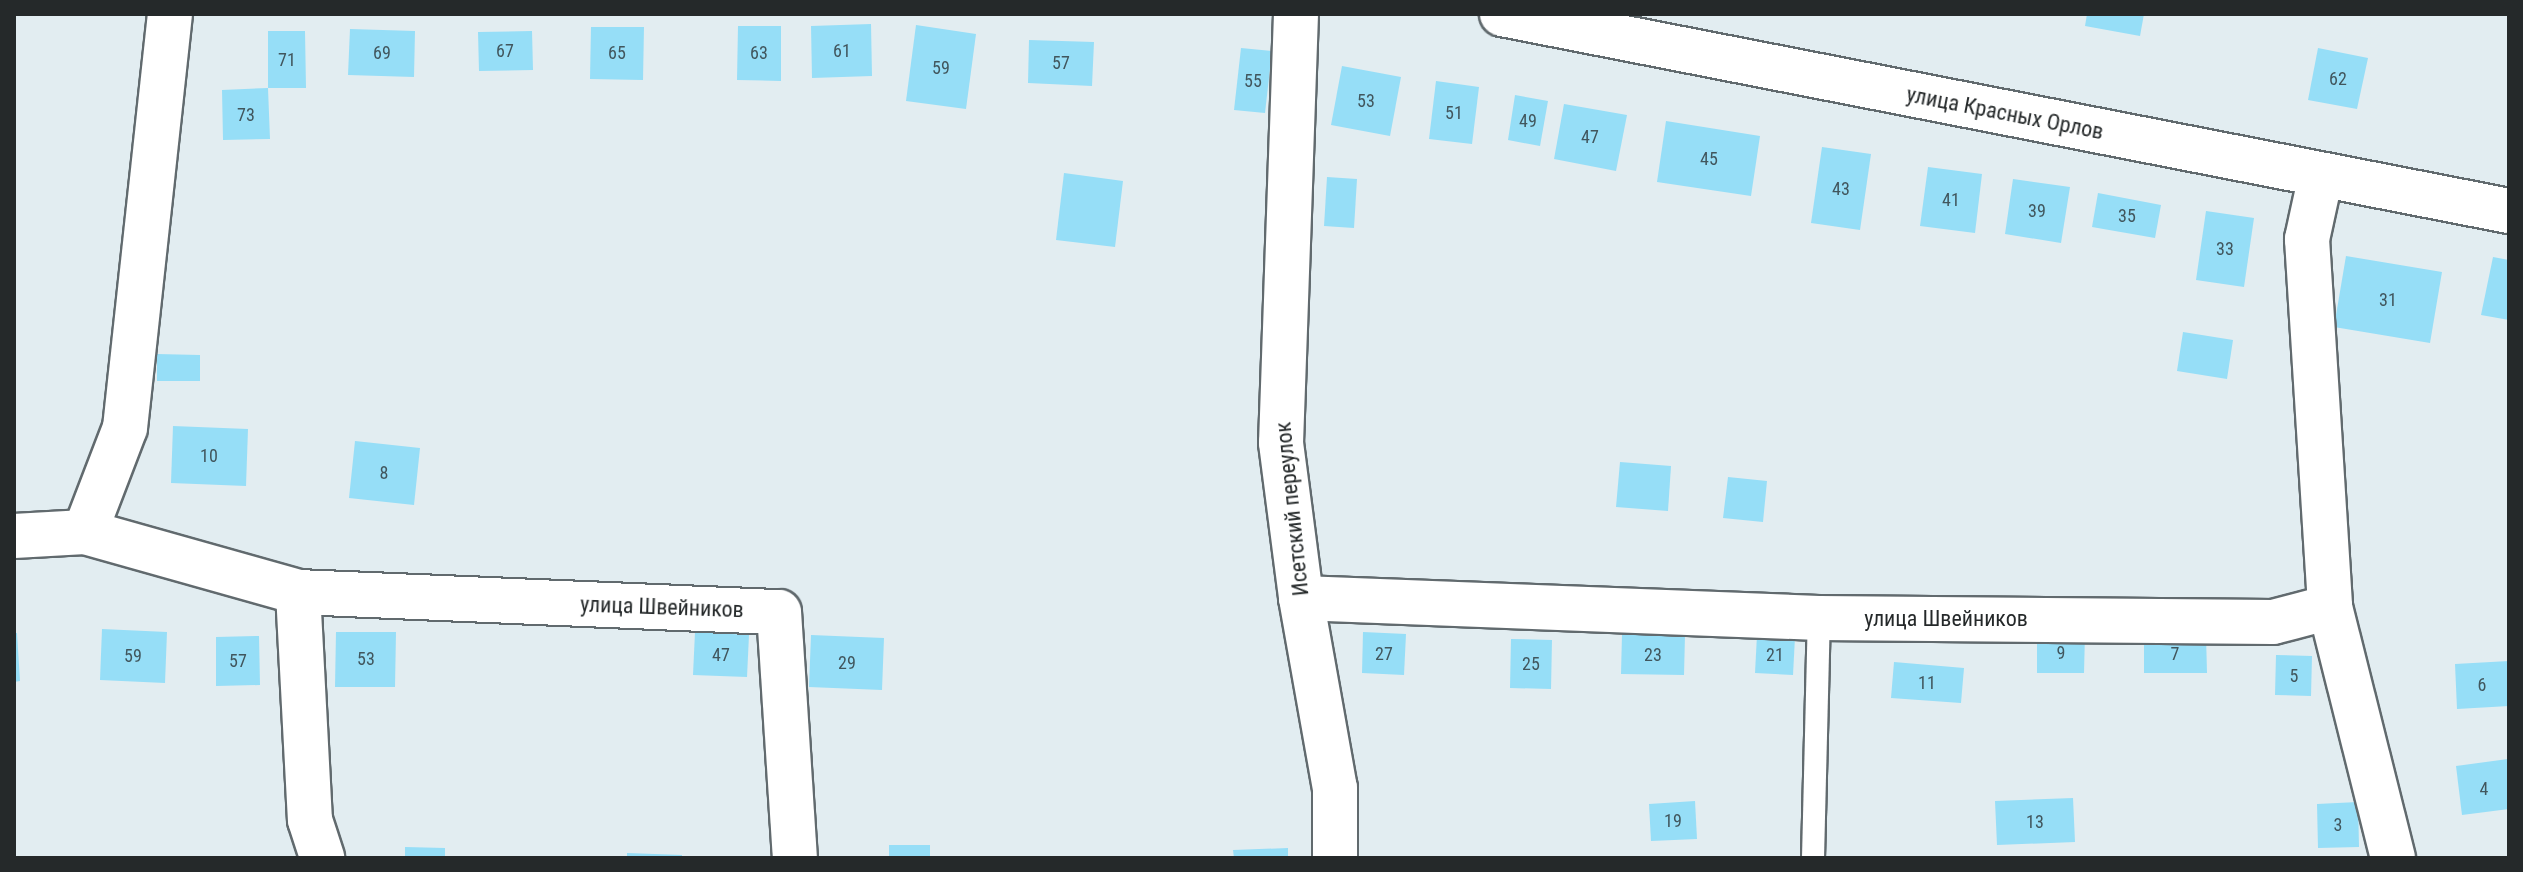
<!DOCTYPE html>
<meta charset="utf-8">
<style>
body{margin:0}
#map{position:relative;width:2523px;height:872px;overflow:hidden;background:#e2edf1;font-family:"Roboto Condensed",sans-serif}
div>[style]{position:absolute}
.building>*{inset:0;background:#96def7}
.roads{filter:drop-shadow(2px 0 #616a6e) drop-shadow(-2px 0 #616a6e) drop-shadow(0 2px #616a6e) drop-shadow(0 -2px #616a6e)}
.service>*{height:22px;margin:-11px;padding:0 11px;transform-origin:11px;border-radius:11px;background:#fff}
.minor>*{height:44px;margin:-22px;padding:0 22px;transform-origin:22px;border-radius:22px;background:#fff}
.tertiary>*{height:44px;margin:-22px;padding:0 22px;transform-origin:22px;border-radius:22px;background:#fff}
span{translate:-50% -50%;white-space:nowrap;text-align:center;line-height:1.15;-webkit-text-stroke:6px #fff;paint-order:stroke}
.number-label{font-size:18px;color:#41565d}
.number-label span{-webkit-text-stroke-width:0}
.street-label{font-size:22px;color:#25292a}
.frame{position:absolute;inset:0;border:16px solid #25292a;pointer-events:none}
</style>
<div id="map">
<div class="building">
<div style="clip-path:polygon(2087px 14px,2144px 14px,2140px 36px,2085px 26px)"></div>
<div style="clip-path:polygon(871px 24px,872px 76px,812px 78px,811px 26px)"></div>
<div style="clip-path:polygon(916px 25px,976px 34px,966px 109px,906px 101px)"></div>
<div style="clip-path:polygon(738px 26px,781px 26px,781px 81px,737px 80px)"></div>
<div style="clip-path:polygon(591px 27px,644px 27px,643px 80px,590px 79px)"></div>
<div style="clip-path:polygon(350px 29px,415px 31px,414px 77px,348px 75px)"></div>
<div style="clip-path:polygon(268px 31px,305px 31px,306px 88px,268px 88px,270px 139px,223px 140px,222px 90px,268px 88px)"></div>
<div style="clip-path:polygon(532px 31px,533px 70px,479px 71px,478px 32px)"></div>
<div style="clip-path:polygon(1029px 40px,1094px 42px,1092px 86px,1028px 83px)"></div>
<div style="clip-path:polygon(1241px 48px,1272px 51px,1265px 113px,1234px 110px)"></div>
<div style="clip-path:polygon(2318px 48px,2368px 58px,2357px 109px,2308px 100px)"></div>
<div style="clip-path:polygon(1342px 66px,1401px 77px,1390px 136px,1331px 125px)"></div>
<div style="clip-path:polygon(1436px 81px,1479px 87px,1472px 144px,1429px 139px)"></div>
<div style="clip-path:polygon(1515px 95px,1548px 101px,1540px 146px,1508px 140px)"></div>
<div style="clip-path:polygon(1564px 104px,1627px 115px,1616px 171px,1554px 159px)"></div>
<div style="clip-path:polygon(1666px 121px,1760px 136px,1751px 196px,1657px 182px)"></div>
<div style="clip-path:polygon(1822px 147px,1871px 154px,1860px 230px,1811px 223px)"></div>
<div style="clip-path:polygon(1928px 167px,1982px 174px,1975px 233px,1920px 226px)"></div>
<div style="clip-path:polygon(1064px 173px,1123px 181px,1115px 247px,1056px 240px)"></div>
<div style="clip-path:polygon(1327px 177px,1357px 179px,1354px 228px,1324px 226px)"></div>
<div style="clip-path:polygon(2013px 179px,2070px 187px,2061px 243px,2005px 234px)"></div>
<div style="clip-path:polygon(2098px 193px,2161px 205px,2155px 238px,2092px 227px)"></div>
<div style="clip-path:polygon(2206px 211px,2254px 218px,2244px 287px,2196px 280px)"></div>
<div style="clip-path:polygon(2346px 256px,2442px 272px,2430px 343px,2334px 327px)"></div>
<div style="clip-path:polygon(2493px 257px,2509px 260px,2509px 320px,2481px 315px)"></div>
<div style="clip-path:polygon(2183px 332px,2233px 340px,2227px 379px,2177px 371px)"></div>
<div style="clip-path:polygon(157px 354px,200px 355px,200px 381px,157px 381px)"></div>
<div style="clip-path:polygon(173px 426px,248px 429px,246px 486px,171px 483px)"></div>
<div style="clip-path:polygon(355px 441px,420px 448px,414px 505px,349px 498px)"></div>
<div style="clip-path:polygon(1620px 462px,1671px 466px,1668px 511px,1616px 507px)"></div>
<div style="clip-path:polygon(1728px 477px,1767px 481px,1763px 522px,1723px 518px)"></div>
<div style="clip-path:polygon(102px 629px,167px 632px,165px 683px,100px 680px)"></div>
<div style="clip-path:polygon(336px 632px,396px 632px,395px 687px,335px 687px)"></div>
<div style="clip-path:polygon(695px 632px,749px 635px,747px 677px,693px 675px)"></div>
<div style="clip-path:polygon(1363px 632px,1406px 634px,1404px 675px,1362px 673px)"></div>
<div style="clip-path:polygon(2037px 632px,2085px 633px,2084px 673px,2037px 673px)"></div>
<div style="clip-path:polygon(14px 633px,17px 633px,20px 681px,14px 682px)"></div>
<div style="clip-path:polygon(1622px 634px,1685px 635px,1684px 675px,1621px 674px)"></div>
<div style="clip-path:polygon(811px 635px,884px 638px,882px 690px,809px 687px)"></div>
<div style="clip-path:polygon(1757px 635px,1795px 637px,1793px 675px,1755px 673px)"></div>
<div style="clip-path:polygon(2144px 635px,2206px 635px,2207px 673px,2144px 673px)"></div>
<div style="clip-path:polygon(259px 636px,260px 685px,216px 686px,216px 637px)"></div>
<div style="clip-path:polygon(1511px 639px,1552px 640px,1551px 689px,1510px 688px)"></div>
<div style="clip-path:polygon(2276px 655px,2312px 656px,2311px 696px,2275px 695px)"></div>
<div style="clip-path:polygon(2509px 661px,2509px 706px,2457px 709px,2455px 664px)"></div>
<div style="clip-path:polygon(1894px 662px,1964px 668px,1961px 703px,1891px 698px)"></div>
<div style="clip-path:polygon(2508px 759px,2509px 809px,2462px 815px,2456px 766px)"></div>
<div style="clip-path:polygon(2073px 798px,2075px 842px,1997px 845px,1995px 801px)"></div>
<div style="clip-path:polygon(1695px 801px,1697px 839px,1651px 841px,1649px 804px)"></div>
<div style="clip-path:polygon(2358px 802px,2359px 847px,2318px 848px,2317px 804px)"></div>
<div style="clip-path:polygon(889px 845px,930px 845px,930px 858px,889px 858px)"></div>
<div style="clip-path:polygon(405px 847px,445px 848px,445px 858px,405px 858px)"></div>
<div style="clip-path:polygon(1288px 848px,1288px 858px,1234px 858px,1233px 850px)"></div>
<div style="clip-path:polygon(627px 853px,682px 855px,682px 858px,627px 858px)"></div>
</div>
<div class="roads">
<div class="service">
<div style="left:1813px;top:858px;width:240px;rotate:-88.6deg"></div>
</div>
<div class="minor">
<div style="left:1296px;top:14px;width:429px;rotate:92deg"></div>
<div style="left:1281px;top:443px;width:156px;rotate:82.6deg"></div>
<div style="left:1301px;top:598px;width:193px;rotate:79.9deg"></div>
<div style="left:1335px;top:788px;width:70px;rotate:90deg"></div>
<div style="left:2321px;top:175px;width:66px;rotate:102.3deg"></div>
<div style="left:2307px;top:239px;width:369px;rotate:86.4deg"></div>
<div style="left:85px;top:532px;width:111px;rotate:-69deg"></div>
<div style="left:125px;top:428px;width:416px;rotate:-83.8deg"></div>
<div style="left:14px;top:536px;width:71px;rotate:-3.2deg"></div>
<div style="left:85px;top:532px;width:221px;rotate:15.7deg"></div>
<div style="left:298px;top:592px;width:481px;rotate:2.4deg"></div>
<div style="left:779px;top:612px;width:247px;rotate:86.3deg"></div>
<div style="left:298px;top:592px;width:228px;rotate:87deg"></div>
<div style="left:310px;top:820px;width:40px;rotate:72deg"></div>
<div style="left:1301px;top:598px;width:518px;rotate:2.21deg"></div>
<div style="left:1819px;top:618px;width:454px;rotate:0.5deg"></div>
<div style="left:2273px;top:622px;width:59px;rotate:-14.7deg"></div>
<div style="left:2330px;top:607px;width:259px;rotate:75.9deg"></div>
</div>
<div class="tertiary">
<div style="left:1502px;top:14px;width:1026px;rotate:11.07deg"></div>
</div>
</div>
<div class="number-label">
<span style="left:505px;top:51px">67</span>
<span style="left:842px;top:51px">61</span>
<span style="left:382px;top:53px">69</span>
<span style="left:617px;top:53px">65</span>
<span style="left:759px;top:53px">63</span>
<span style="left:287px;top:60px">71</span>
<span style="left:1061px;top:63px">57</span>
<span style="left:941px;top:68px">59</span>
<span style="left:2338px;top:79px">62</span>
<span style="left:1253px;top:81px">55</span>
<span style="left:1366px;top:101px">53</span>
<span style="left:1454px;top:113px">51</span>
<span style="left:246px;top:115px">73</span>
<span style="left:1528px;top:121px">49</span>
<span style="left:1590px;top:137px">47</span>
<span style="left:1709px;top:159px">45</span>
<span style="left:1841px;top:189px">43</span>
<span style="left:1951px;top:200px">41</span>
<span style="left:2037px;top:211px">39</span>
<span style="left:2127px;top:216px">35</span>
<span style="left:2225px;top:249px">33</span>
<span style="left:2388px;top:300px">31</span>
<span style="left:209px;top:456px">10</span>
<span style="left:384px;top:473px">8</span>
<span style="left:2061px;top:653px">9</span>
<span style="left:1384px;top:654px">27</span>
<span style="left:2175px;top:654px">7</span>
<span style="left:721px;top:655px">47</span>
<span style="left:1653px;top:655px">23</span>
<span style="left:1775px;top:655px">21</span>
<span style="left:133px;top:656px">59</span>
<span style="left:366px;top:659px">53</span>
<span style="left:238px;top:661px">57</span>
<span style="left:847px;top:663px">29</span>
<span style="left:1531px;top:664px">25</span>
<span style="left:2294px;top:676px">5</span>
<span style="left:1927px;top:683px">11</span>
<span style="left:2482px;top:685px">6</span>
<span style="left:2484px;top:789px">4</span>
<span style="left:1673px;top:821px">19</span>
<span style="left:2035px;top:822px">13</span>
<span style="left:2338px;top:825px">3</span>
</div>
<div class="street-label">
<span style="left:2005px;top:113px;rotate:11deg">улица Красных Орлов</span>
<span style="left:1292px;top:509px;rotate:-96deg">Исетский переулок</span>
<span style="left:662px;top:607px;rotate:2deg">улица Швейников</span>
<span style="left:1946px;top:619px">улица Швейников</span>
</div>
<div class="frame"></div>
</div>
